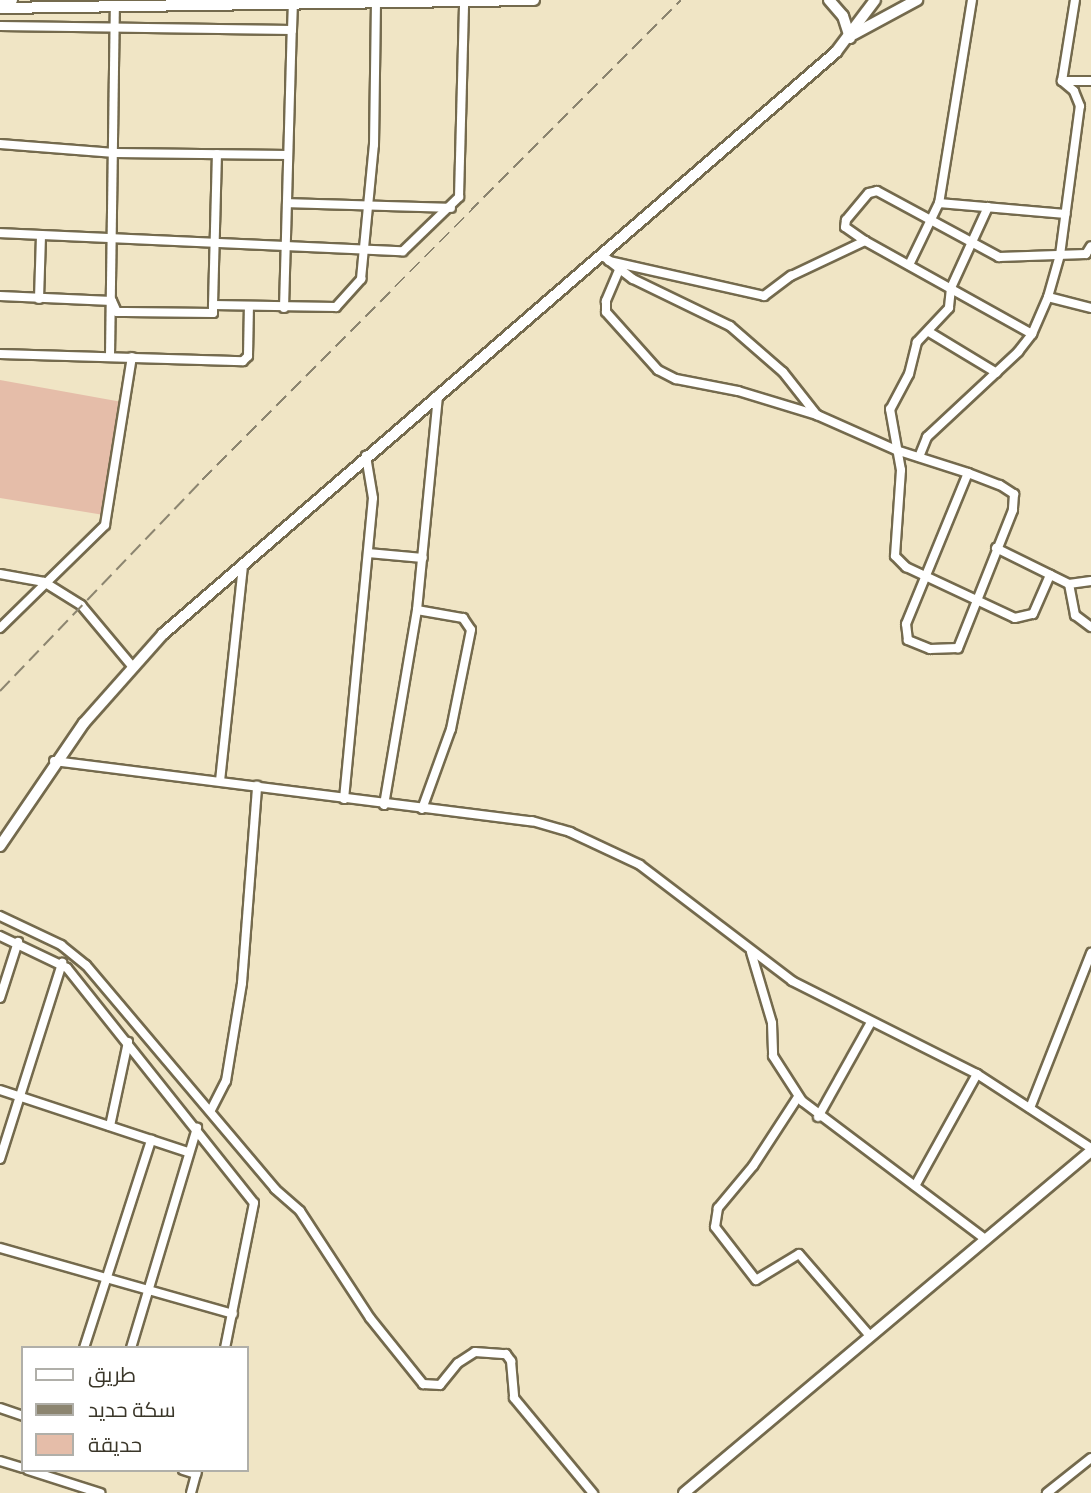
<!DOCTYPE html>
<meta charset="utf-8">
<style>
body{margin:0}
#map{position:relative;width:1091px;height:1493px;overflow:hidden;background:#f0e5c5;font-family:"PT Sans Narrow",Cairo,sans-serif}
div>[style]{position:absolute}
.green>*{inset:0;background:#e5bda9}
.roads{filter:drop-shadow(2px 0 #746a4d) drop-shadow(-2px 0 #746a4d) drop-shadow(0 2px #746a4d) drop-shadow(0 -2px #746a4d)}
.minor>*{height:8px;margin:-4px;padding:0 4px;transform-origin:4px;border-radius:4px;background:#fff}
.major>*{height:10px;margin:-5px;padding:0 5px;transform-origin:5px;border-radius:5px;background:#fff}
.rail>*{height:2px;margin-top:-1px;transform-origin:0;background:repeating-linear-gradient(90deg,#8c8570 0 14px,transparent 0 21px)}
span{translate:-50% -50%;white-space:nowrap;text-align:center;line-height:1.15;-webkit-text-stroke:5px #fff;paint-order:stroke}
.legend{position:absolute;left:21px;top:1346px;width:228px;height:126px;box-sizing:border-box;background:#fff;border:2px solid #b0afa9;margin:0;padding:9px 12px;list-style:none;font-size:21px;color:#3a3629}
.legend li{display:flex;align-items:center;gap:14px;height:35px}
.legend b{width:35px;border:2px solid #b0afa9}
</style>
<div id="map">
<div class="green">
<div style="clip-path:polygon(0 380px,122px 402px,104px 515px,0 498px)"></div>
</div>
<div class="roads">
<div class="minor">
<div style="left:972px;top:0;width:206px;rotate:99.2deg"></div>
<div style="left:939px;top:203px;width:127px;rotate:5deg"></div>
<div style="left:0;top:26px;width:292px;rotate:0.8deg"></div>
<div style="left:292px;top:30px;width:26px;rotate:-88deg"></div>
<div style="left:1062px;top:81px;width:29px"></div>
<div style="left:0;top:144px;width:115px;rotate:4.5deg"></div>
<div style="left:115px;top:153px;width:173px;rotate:0.7deg"></div>
<div style="left:287px;top:203px;width:164px;rotate:1.7deg"></div>
<div style="left:988px;top:207px;width:89px;rotate:114.6deg"></div>
<div style="left:951px;top:288px;width:20px;rotate:96deg"></div>
<div style="left:949px;top:308px;width:47px;rotate:133.3deg"></div>
<div style="left:917px;top:342px;width:33px;rotate:104deg"></div>
<div style="left:909px;top:374px;width:40px;rotate:118deg"></div>
<div style="left:890px;top:409px;width:62px;rotate:79.8deg"></div>
<div style="left:901px;top:470px;width:86px;rotate:94deg"></div>
<div style="left:895px;top:556px;width:16px;rotate:45deg"></div>
<div style="left:906px;top:567px;width:120px;rotate:25.1deg"></div>
<div style="left:1015px;top:618px;width:18px;rotate:-13deg"></div>
<div style="left:1033px;top:614px;width:43px;rotate:-66.4deg"></div>
<div style="left:0;top:233px;width:403px;rotate:2.6deg"></div>
<div style="left:403px;top:251px;width:78px;rotate:-44deg"></div>
<div style="left:459px;top:197px;width:194px;rotate:-88.5deg"></div>
<div style="left:602px;top:255px;width:39px;rotate:38deg"></div>
<div style="left:633px;top:279px;width:108px;rotate:25.9deg"></div>
<div style="left:730px;top:326px;width:70px;rotate:41deg"></div>
<div style="left:783px;top:372px;width:55px;rotate:51.7deg"></div>
<div style="left:817px;top:415px;width:86px;rotate:23.9deg"></div>
<div style="left:896px;top:450px;width:76px;rotate:17.7deg"></div>
<div style="left:968px;top:473px;width:34px;rotate:21deg"></div>
<div style="left:1000px;top:485px;width:17px;rotate:33deg"></div>
<div style="left:1014px;top:494px;width:16px;rotate:94deg"></div>
<div style="left:1013px;top:510px;width:149px;rotate:111.7deg"></div>
<div style="left:958px;top:648px;width:28px;rotate:178deg"></div>
<div style="left:930px;top:649px;width:24px;rotate:-158deg"></div>
<div style="left:908px;top:640px;width:16px;rotate:-97deg"></div>
<div style="left:906px;top:624px;width:163px;rotate:-67.7deg"></div>
<div style="left:609px;top:261px;width:159px;rotate:12.7deg"></div>
<div style="left:764px;top:296px;width:34px;rotate:-37deg"></div>
<div style="left:791px;top:276px;width:82px;rotate:-25.3deg"></div>
<div style="left:909px;top:265px;width:69px;rotate:-64.2deg"></div>
<div style="left:619px;top:270px;width:34px;rotate:113deg"></div>
<div style="left:606px;top:301px;width:11px;rotate:90deg"></div>
<div style="left:606px;top:312px;width:78px;rotate:48.1deg"></div>
<div style="left:658px;top:370px;width:20px;rotate:27deg"></div>
<div style="left:676px;top:379px;width:63px;rotate:11deg"></div>
<div style="left:738px;top:391px;width:83px;rotate:16.9deg"></div>
<div style="left:0;top:296px;width:112px;rotate:2.6deg"></div>
<div style="left:112px;top:301px;width:12px;rotate:66deg"></div>
<div style="left:117px;top:312px;width:8px"></div>
<div style="left:125px;top:312px;width:88px;rotate:0.7deg"></div>
<div style="left:213px;top:313px;width:8px;rotate:-90deg"></div>
<div style="left:213px;top:305px;width:123px;rotate:0.9deg"></div>
<div style="left:336px;top:307px;width:38px;rotate:-48deg"></div>
<div style="left:361px;top:279px;width:135px;rotate:-84.5deg"></div>
<div style="left:374px;top:145px;width:142px;rotate:-89.2deg"></div>
<div style="left:1048px;top:297px;width:44px;rotate:14.3deg"></div>
<div style="left:39px;top:299px;width:64px;rotate:-88.2deg"></div>
<div style="left:213px;top:305px;width:151px;rotate:-88.5deg"></div>
<div style="left:284px;top:308px;width:278px;rotate:-88.4deg"></div>
<div style="left:929px;top:332px;width:79px;rotate:31.1deg"></div>
<div style="left:1032px;top:334px;width:191px;rotate:-150.9deg"></div>
<div style="left:865px;top:241px;width:24px;rotate:-145deg"></div>
<div style="left:845px;top:227px;width:7px;rotate:-82deg"></div>
<div style="left:846px;top:220px;width:35px;rotate:-50deg"></div>
<div style="left:869px;top:193px;width:8px;rotate:-14deg"></div>
<div style="left:877px;top:191px;width:139px;rotate:28.4deg"></div>
<div style="left:999px;top:257px;width:87px;rotate:-2deg"></div>
<div style="left:1086px;top:254px;width:9px;rotate:-58deg"></div>
<div style="left:0;top:354px;width:243px;rotate:1.7deg"></div>
<div style="left:243px;top:361px;width:7px;rotate:-45deg"></div>
<div style="left:248px;top:356px;width:50px;rotate:-88.9deg"></div>
<div style="left:110px;top:355px;width:349px;rotate:-89.2deg"></div>
<div style="left:919px;top:457px;width:22px;rotate:-68deg"></div>
<div style="left:927px;top:437px;width:125px;rotate:-43deg"></div>
<div style="left:1018px;top:352px;width:23px;rotate:-52deg"></div>
<div style="left:1032px;top:334px;width:40px;rotate:-66.6deg"></div>
<div style="left:1048px;top:297px;width:44px;rotate:-74.1deg"></div>
<div style="left:1060px;top:255px;width:150px;rotate:-82.4deg"></div>
<div style="left:1080px;top:106px;width:16px;rotate:-112deg"></div>
<div style="left:1074px;top:91px;width:16px;rotate:-140deg"></div>
<div style="left:1062px;top:81px;width:82px;rotate:-80.9deg"></div>
<div style="left:996px;top:548px;width:81px;rotate:26.3deg"></div>
<div style="left:1069px;top:584px;width:22px;rotate:-8deg"></div>
<div style="left:368px;top:553px;width:55px;rotate:5.2deg"></div>
<div style="left:0;top:574px;width:45px;rotate:10.3deg"></div>
<div style="left:44px;top:582px;width:44px;rotate:31.9deg"></div>
<div style="left:81px;top:605px;width:80px;rotate:50.1deg"></div>
<div style="left:1069px;top:584px;width:32px;rotate:79deg"></div>
<div style="left:1075px;top:615px;width:20px;rotate:37deg"></div>
<div style="left:417px;top:610px;width:47px;rotate:9.9deg"></div>
<div style="left:463px;top:618px;width:14px;rotate:56deg"></div>
<div style="left:471px;top:630px;width:101px;rotate:101.4deg"></div>
<div style="left:451px;top:729px;width:85px;rotate:109.9deg"></div>
<div style="left:0;top:628px;width:147px;rotate:-44.4deg"></div>
<div style="left:105px;top:525px;width:170px;rotate:-80.9deg"></div>
<div style="left:54px;top:761px;width:482px;rotate:7.2deg"></div>
<div style="left:532px;top:821px;width:40px;rotate:16deg"></div>
<div style="left:570px;top:832px;width:77px;rotate:25.2deg"></div>
<div style="left:640px;top:865px;width:191px;rotate:37.3deg"></div>
<div style="left:792px;top:981px;width:207px;rotate:26.7deg"></div>
<div style="left:977px;top:1074px;width:136px;rotate:33deg"></div>
<div style="left:220px;top:781px;width:218px;rotate:-83.9deg"></div>
<div style="left:344px;top:799px;width:302px;rotate:-84.5deg"></div>
<div style="left:373px;top:498px;width:43px;rotate:-99.5deg"></div>
<div style="left:384px;top:805px;width:198px;rotate:-80.4deg"></div>
<div style="left:417px;top:610px;width:216px;rotate:-84.4deg"></div>
<div style="left:0;top:916px;width:68px;rotate:25.4deg"></div>
<div style="left:61px;top:945px;width:32px;rotate:39deg"></div>
<div style="left:86px;top:965px;width:293px;rotate:49.8deg"></div>
<div style="left:275px;top:1189px;width:33px;rotate:41deg"></div>
<div style="left:300px;top:1211px;width:128px;rotate:56.8deg"></div>
<div style="left:370px;top:1318px;width:85px;rotate:51.2deg"></div>
<div style="left:423px;top:1384px;width:17px;rotate:3deg"></div>
<div style="left:440px;top:1385px;width:28px;rotate:-51deg"></div>
<div style="left:458px;top:1363px;width:20px;rotate:-33deg"></div>
<div style="left:475px;top:1352px;width:31px;rotate:4deg"></div>
<div style="left:506px;top:1354px;width:9px;rotate:54deg"></div>
<div style="left:511px;top:1361px;width:37px;rotate:85deg"></div>
<div style="left:514px;top:1398px;width:124px;rotate:50.3deg"></div>
<div style="left:0;top:936px;width:74px;rotate:25.5deg"></div>
<div style="left:67px;top:968px;width:300px;rotate:51.5deg"></div>
<div style="left:254px;top:1203px;width:148px;rotate:101.3deg"></div>
<div style="left:751px;top:952px;width:74px;rotate:73.5deg"></div>
<div style="left:772px;top:1023px;width:33px;rotate:88deg"></div>
<div style="left:773px;top:1056px;width:54px;rotate:57.2deg"></div>
<div style="left:802px;top:1101px;width:228px;rotate:37deg"></div>
<div style="left:0;top:998px;width:59px;rotate:-72.2deg"></div>
<div style="left:0;top:1090px;width:198px;rotate:18.3deg"></div>
<div style="left:798px;top:1097px;width:82px;rotate:123.1deg"></div>
<div style="left:753px;top:1166px;width:55px;rotate:129.8deg"></div>
<div style="left:718px;top:1208px;width:19px;rotate:99deg"></div>
<div style="left:715px;top:1227px;width:67px;rotate:52.3deg"></div>
<div style="left:756px;top:1280px;width:50px;rotate:-31.2deg"></div>
<div style="left:799px;top:1254px;width:108px;rotate:49.1deg"></div>
<div style="left:1030px;top:1108px;width:167px;rotate:-68.5deg"></div>
<div style="left:211px;top:1110px;width:33px;rotate:-63deg"></div>
<div style="left:226px;top:1081px;width:99px;rotate:-80.7deg"></div>
<div style="left:242px;top:983px;width:198px;rotate:-85.6deg"></div>
<div style="left:818px;top:1117px;width:109px;rotate:-60.8deg"></div>
<div style="left:110px;top:1126px;width:86px;rotate:-77.9deg"></div>
<div style="left:0;top:1159px;width:206px;rotate:-72.4deg"></div>
<div style="left:915px;top:1186px;width:128px;rotate:-61deg"></div>
<div style="left:0;top:1248px;width:242px;rotate:15.8deg"></div>
<div style="left:84px;top:1348px;width:219px;rotate:-72.1deg"></div>
<div style="left:131px;top:1348px;width:230px;rotate:-73.3deg"></div>
<div style="left:0;top:1408px;width:24px;rotate:19deg"></div>
<div style="left:0;top:1461px;width:24px;rotate:17deg"></div>
<div style="left:28px;top:1470px;width:76px;rotate:17.7deg"></div>
<div style="left:183px;top:1470px;width:14px;rotate:17deg"></div>
<div style="left:191px;top:1493px;width:24px;rotate:-75deg"></div>
<div style="left:1047px;top:1493px;width:56px;rotate:-38.5deg"></div>
</div>
<div class="major">
<div style="left:0;top:0;width:12px"></div>
<div style="left:829px;top:0;width:21px;rotate:49deg"></div>
<div style="left:843px;top:16px;width:23px;rotate:72deg"></div>
<div style="left:0;top:8px;width:534px;rotate:-0.86deg"></div>
<div style="left:854px;top:34px;width:72px;rotate:-28.4deg"></div>
<div style="left:0;top:846px;width:149px;rotate:-55.7deg"></div>
<div style="left:84px;top:723px;width:119px;rotate:-48.4deg"></div>
<div style="left:163px;top:634px;width:890px;rotate:-40.85deg"></div>
<div style="left:836px;top:52px;width:65px;rotate:-53.1deg"></div>
<div style="left:684px;top:1493px;width:532px;rotate:-40.04deg"></div>
</div>
</div>
<div class="rail">
<div style="left:0;top:691px;width:292px;rotate:-46.2deg"></div>
<div style="left:202px;top:480px;width:678px;rotate:-45.06deg"></div>
</div>
<ul class="legend">
<li><b style="height:9px;background:#fff"></b>طريق</li>
<li><b style="height:9px;background:#8c8570"></b>سكة حديد</li>
<li><b style="height:19px;background:#e5bda9"></b>حديقة</li>
</ul>
</div>
